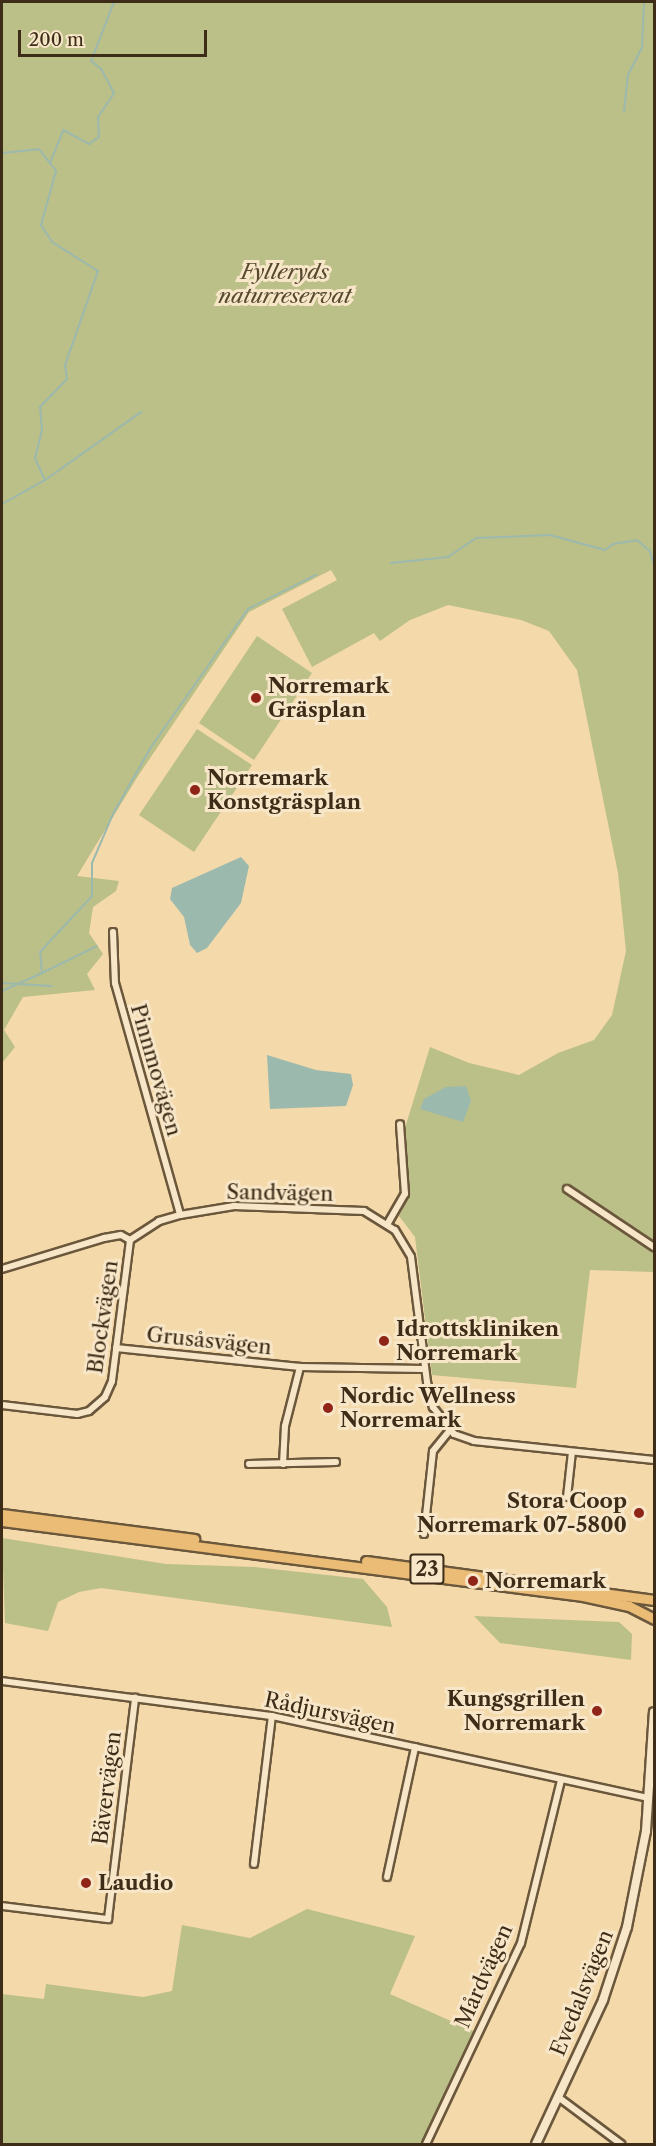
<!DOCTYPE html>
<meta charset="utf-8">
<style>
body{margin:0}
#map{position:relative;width:656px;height:2146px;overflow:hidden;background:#f4d9aa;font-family:"Libre Caslon Text",serif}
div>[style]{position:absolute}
.green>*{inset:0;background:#bbbf88}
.water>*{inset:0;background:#9cb9ae}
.stream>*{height:2px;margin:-1px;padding:0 1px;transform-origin:1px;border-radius:1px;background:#9cb9ae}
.roads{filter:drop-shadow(2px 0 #6b573c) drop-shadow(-2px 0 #6b573c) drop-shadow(0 2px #6b573c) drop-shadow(0 -2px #6b573c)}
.minor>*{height:6px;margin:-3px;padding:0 3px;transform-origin:3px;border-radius:3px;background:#f8e6c8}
.tertiary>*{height:8px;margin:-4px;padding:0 4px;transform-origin:4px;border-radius:4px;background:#f8e6c8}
.primary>*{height:9px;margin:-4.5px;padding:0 4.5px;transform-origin:4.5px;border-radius:4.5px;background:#eabc75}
.dots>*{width:16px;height:16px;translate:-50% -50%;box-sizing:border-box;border:3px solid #f8e6c8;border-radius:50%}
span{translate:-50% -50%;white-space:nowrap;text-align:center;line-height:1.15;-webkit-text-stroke:6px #f8e6c8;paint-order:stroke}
.shield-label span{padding:2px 4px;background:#f8e6c8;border:2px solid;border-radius:4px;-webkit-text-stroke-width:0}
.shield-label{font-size:20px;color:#3d2c17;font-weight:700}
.park-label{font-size:21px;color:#56492e;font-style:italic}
.poi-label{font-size:21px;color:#3d2c17;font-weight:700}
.left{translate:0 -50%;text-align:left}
.right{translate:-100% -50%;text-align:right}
.street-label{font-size:21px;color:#3d2c17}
.frame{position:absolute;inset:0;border:3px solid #3d2c17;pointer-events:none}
.scale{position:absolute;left:18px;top:30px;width:189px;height:27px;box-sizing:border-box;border:3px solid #3d2c17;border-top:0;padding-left:8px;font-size:18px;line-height:21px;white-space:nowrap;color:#3d2c17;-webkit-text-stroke:4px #f8e6c8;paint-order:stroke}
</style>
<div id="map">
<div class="green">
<div style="clip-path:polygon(2px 2px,654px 2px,654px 1272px,590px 1270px,576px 1388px,432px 1375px,415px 1237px,399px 1216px,407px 1200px,404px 1131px,430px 1047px,469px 1063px,519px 1075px,558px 1053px,594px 1040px,612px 1015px,626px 951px,618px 873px,577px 670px,549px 631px,521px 620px,448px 605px,410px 620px,380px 641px,374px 633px,312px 667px,282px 609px,337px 580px,331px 570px,249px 612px,138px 776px,77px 876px,119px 881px,116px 891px,93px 907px,89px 933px,103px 954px,87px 974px,95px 990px,23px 997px,4px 1030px,15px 1047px,2px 1063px)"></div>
<div style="clip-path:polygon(257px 636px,312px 673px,254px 760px,199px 723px)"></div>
<div style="clip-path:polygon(197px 729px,252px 765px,194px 852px,139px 815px)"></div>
<div style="clip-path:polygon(2px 1538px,166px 1564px,254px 1567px,363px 1579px,387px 1607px,392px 1627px,101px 1588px,79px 1592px,58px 1602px,48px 1631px,5px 1623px)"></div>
<div style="clip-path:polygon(474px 1616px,619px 1622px,632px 1634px,631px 1660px,500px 1643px)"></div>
<div style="clip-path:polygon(307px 1909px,415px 1936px,390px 1994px,478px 2033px,426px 2144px,2px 2144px,2px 1994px,44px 1999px,46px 1984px,143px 1997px,172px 1991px,182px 1925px,250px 1938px)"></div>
</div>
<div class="water">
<div style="clip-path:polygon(241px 857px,249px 866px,241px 903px,207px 948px,197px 953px,190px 945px,184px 917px,170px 899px,172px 888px)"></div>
<div style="clip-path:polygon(267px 1055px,316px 1070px,351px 1074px,353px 1085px,346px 1106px,270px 1109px)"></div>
<div style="clip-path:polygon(466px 1086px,471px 1101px,463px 1122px,420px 1109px,424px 1099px,446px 1087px)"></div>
</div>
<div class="stream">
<div style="left:624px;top:112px;width:37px;rotate:-84deg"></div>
<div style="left:628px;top:75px;width:30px;rotate:-63deg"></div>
<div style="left:642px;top:48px;width:46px;rotate:-87.5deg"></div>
<div style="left:2px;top:153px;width:37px;rotate:-6deg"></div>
<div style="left:39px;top:149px;width:28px;rotate:52deg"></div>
<div style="left:56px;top:171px;width:56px;rotate:105.5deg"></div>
<div style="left:41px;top:225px;width:20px;rotate:57deg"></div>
<div style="left:52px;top:242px;width:54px;rotate:32.2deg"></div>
<div style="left:98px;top:271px;width:100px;rotate:109.3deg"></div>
<div style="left:65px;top:365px;width:14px;rotate:82deg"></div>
<div style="left:67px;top:379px;width:39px;rotate:134deg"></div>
<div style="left:40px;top:407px;width:23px;rotate:85deg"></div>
<div style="left:42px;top:430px;width:29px;rotate:104deg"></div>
<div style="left:35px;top:458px;width:24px;rotate:66deg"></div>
<div style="left:50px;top:163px;width:35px;rotate:-68deg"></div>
<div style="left:63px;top:130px;width:30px;rotate:28deg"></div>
<div style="left:89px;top:144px;width:12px;rotate:-35deg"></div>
<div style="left:99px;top:137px;width:20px;rotate:-93deg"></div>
<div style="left:98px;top:117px;width:29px;rotate:-56deg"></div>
<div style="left:114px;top:93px;width:27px;rotate:-118deg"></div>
<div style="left:101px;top:69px;width:13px;rotate:-141deg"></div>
<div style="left:91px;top:61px;width:63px;rotate:-68.7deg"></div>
<div style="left:2px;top:504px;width:49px;rotate:-29.2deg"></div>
<div style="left:45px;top:480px;width:118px;rotate:-35.3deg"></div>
<div style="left:391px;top:563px;width:57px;rotate:-6deg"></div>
<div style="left:448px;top:557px;width:34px;rotate:-34deg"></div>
<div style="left:476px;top:538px;width:74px;rotate:-2.3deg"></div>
<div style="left:550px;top:535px;width:57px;rotate:15.3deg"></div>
<div style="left:605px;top:550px;width:10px;rotate:-37deg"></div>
<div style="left:613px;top:544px;width:24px;rotate:-9deg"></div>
<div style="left:637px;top:540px;width:17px;rotate:40deg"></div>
<div style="left:650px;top:551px;width:14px;rotate:73deg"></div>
<div style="left:42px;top:973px;width:61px;rotate:-26.1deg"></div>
<div style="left:2px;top:983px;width:50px;rotate:3.4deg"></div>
<div style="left:2px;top:991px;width:44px;rotate:-24.2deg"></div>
<div style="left:42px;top:973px;width:21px;rotate:-95deg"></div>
<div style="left:40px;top:952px;width:76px;rotate:-47.1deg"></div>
<div style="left:92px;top:896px;width:33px;rotate:-90deg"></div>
<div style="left:92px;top:863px;width:53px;rotate:-66.8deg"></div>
<div style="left:113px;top:814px;width:77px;rotate:-60.4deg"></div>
<div style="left:151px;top:747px;width:169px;rotate:-54.9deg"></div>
<div style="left:248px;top:609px;width:76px;rotate:-26.6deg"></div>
</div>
<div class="roads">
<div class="minor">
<div style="left:113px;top:932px;width:51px;rotate:87.8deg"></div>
<div style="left:115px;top:983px;width:241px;rotate:74.3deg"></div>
<div style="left:567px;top:1189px;width:105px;rotate:33.7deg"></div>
<div style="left:388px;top:1223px;width:34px;rotate:-60deg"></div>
<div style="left:405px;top:1194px;width:70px;rotate:-94.1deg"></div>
<div style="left:2px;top:1269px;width:107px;rotate:-16.9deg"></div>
<div style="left:104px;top:1238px;width:17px;rotate:-10deg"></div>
<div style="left:121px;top:1235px;width:10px;rotate:29deg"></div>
<div style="left:130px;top:1240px;width:35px;rotate:-33deg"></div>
<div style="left:159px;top:1221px;width:22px;rotate:-16deg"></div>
<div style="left:180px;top:1215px;width:55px;rotate:-9.5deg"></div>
<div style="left:234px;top:1206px;width:130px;rotate:2.2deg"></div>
<div style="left:364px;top:1211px;width:36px;rotate:32deg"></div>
<div style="left:395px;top:1230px;width:31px;rotate:59deg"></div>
<div style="left:411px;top:1257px;width:126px;rotate:82.7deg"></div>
<div style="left:427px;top:1382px;width:26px;rotate:77deg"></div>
<div style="left:433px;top:1407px;width:34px;rotate:52deg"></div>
<div style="left:454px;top:1434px;width:21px;rotate:19deg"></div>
<div style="left:474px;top:1441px;width:181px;rotate:6deg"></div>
<div style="left:116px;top:1348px;width:185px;rotate:5.9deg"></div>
<div style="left:300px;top:1367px;width:123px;rotate:0.9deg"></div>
<div style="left:2px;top:1405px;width:76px;rotate:6.8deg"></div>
<div style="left:77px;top:1414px;width:12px;rotate:-14deg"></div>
<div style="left:89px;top:1411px;width:21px;rotate:-41deg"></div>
<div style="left:105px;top:1397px;width:17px;rotate:-66deg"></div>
<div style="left:112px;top:1381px;width:142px;rotate:-82.7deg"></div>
<div style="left:249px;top:1464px;width:87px;rotate:-1.3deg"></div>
<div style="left:283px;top:1464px;width:38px;rotate:-87deg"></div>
<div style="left:285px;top:1426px;width:61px;rotate:-75.7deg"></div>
<div style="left:567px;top:1497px;width:45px;rotate:-83.7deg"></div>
<div style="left:424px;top:1534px;width:83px;rotate:-83.8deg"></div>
<div style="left:433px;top:1451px;width:27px;rotate:-51deg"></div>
<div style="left:2px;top:1681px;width:272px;rotate:7.4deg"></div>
<div style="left:272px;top:1716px;width:385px;rotate:12.3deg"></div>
<div style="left:254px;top:1864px;width:149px;rotate:-83.1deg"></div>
<div style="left:387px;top:1877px;width:133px;rotate:-77.8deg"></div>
<div style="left:2px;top:1906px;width:107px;rotate:7deg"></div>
<div style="left:108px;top:1919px;width:223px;rotate:-83deg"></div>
<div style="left:558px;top:2097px;width:79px;rotate:36.7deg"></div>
<div style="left:426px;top:2144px;width:222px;rotate:-64.7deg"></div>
<div style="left:521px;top:1943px;width:168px;rotate:-76.2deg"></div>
</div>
<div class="tertiary">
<div style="left:536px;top:2144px;width:159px;rotate:-65deg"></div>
<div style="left:603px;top:2000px;width:77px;rotate:-71.8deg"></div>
<div style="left:627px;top:1927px;width:98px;rotate:-78.8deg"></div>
<div style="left:646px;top:1831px;width:119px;rotate:-86.2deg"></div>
</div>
<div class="primary">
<div style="left:2px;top:1514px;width:194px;rotate:7.4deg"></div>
<div style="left:2px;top:1521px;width:586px;rotate:7.36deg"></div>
<div style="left:583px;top:1596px;width:47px;rotate:12.3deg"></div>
<div style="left:629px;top:1606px;width:28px;rotate:27deg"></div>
<div style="left:366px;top:1561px;width:291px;rotate:7.7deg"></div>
</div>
</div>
<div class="dots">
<div style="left:256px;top:698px;background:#8f2418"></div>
<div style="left:195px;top:790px;background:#8f2418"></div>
<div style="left:384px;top:1341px;background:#8f2418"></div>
<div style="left:328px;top:1408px;background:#8f2418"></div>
<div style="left:639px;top:1513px;background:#8f2418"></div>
<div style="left:473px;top:1581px;background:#8f2418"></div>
<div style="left:597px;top:1711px;background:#8f2418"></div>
<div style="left:86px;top:1883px;background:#8f2418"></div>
</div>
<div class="shield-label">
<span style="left:427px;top:1569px">23</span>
</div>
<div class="park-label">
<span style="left:285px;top:284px">Fylleryds<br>naturreservat</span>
</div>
<div class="poi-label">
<span class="left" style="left:268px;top:698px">Norremark<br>Gräsplan</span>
<span class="left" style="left:207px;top:790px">Norremark<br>Konstgräsplan</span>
<span class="left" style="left:396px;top:1341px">Idrottskliniken<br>Norremark</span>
<span class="left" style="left:340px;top:1408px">Nordic Wellness<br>Norremark</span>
<span class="right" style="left:627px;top:1513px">Stora Coop<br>Norremark 07-5800</span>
<span class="left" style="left:485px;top:1581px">Norremark</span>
<span class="right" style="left:585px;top:1711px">Kungsgrillen<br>Norremark</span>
<span class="left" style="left:98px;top:1883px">Laudio</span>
</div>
<div class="street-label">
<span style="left:156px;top:1070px;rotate:74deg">Pinnmovägen</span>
<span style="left:280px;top:1193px;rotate:1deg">Sandvägen</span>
<span style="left:103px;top:1317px;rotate:-82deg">Blockvägen</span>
<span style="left:209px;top:1341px;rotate:6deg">Grusåsvägen</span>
<span style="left:330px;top:1713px;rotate:12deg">Rådjursvägen</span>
<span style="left:107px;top:1788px;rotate:-83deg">Bävervägen</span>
<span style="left:484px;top:1976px;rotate:-66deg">Mårdvägen</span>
<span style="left:582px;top:1993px;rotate:-68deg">Evedalsvägen</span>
</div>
<div class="frame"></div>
<div class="scale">200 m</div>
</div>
